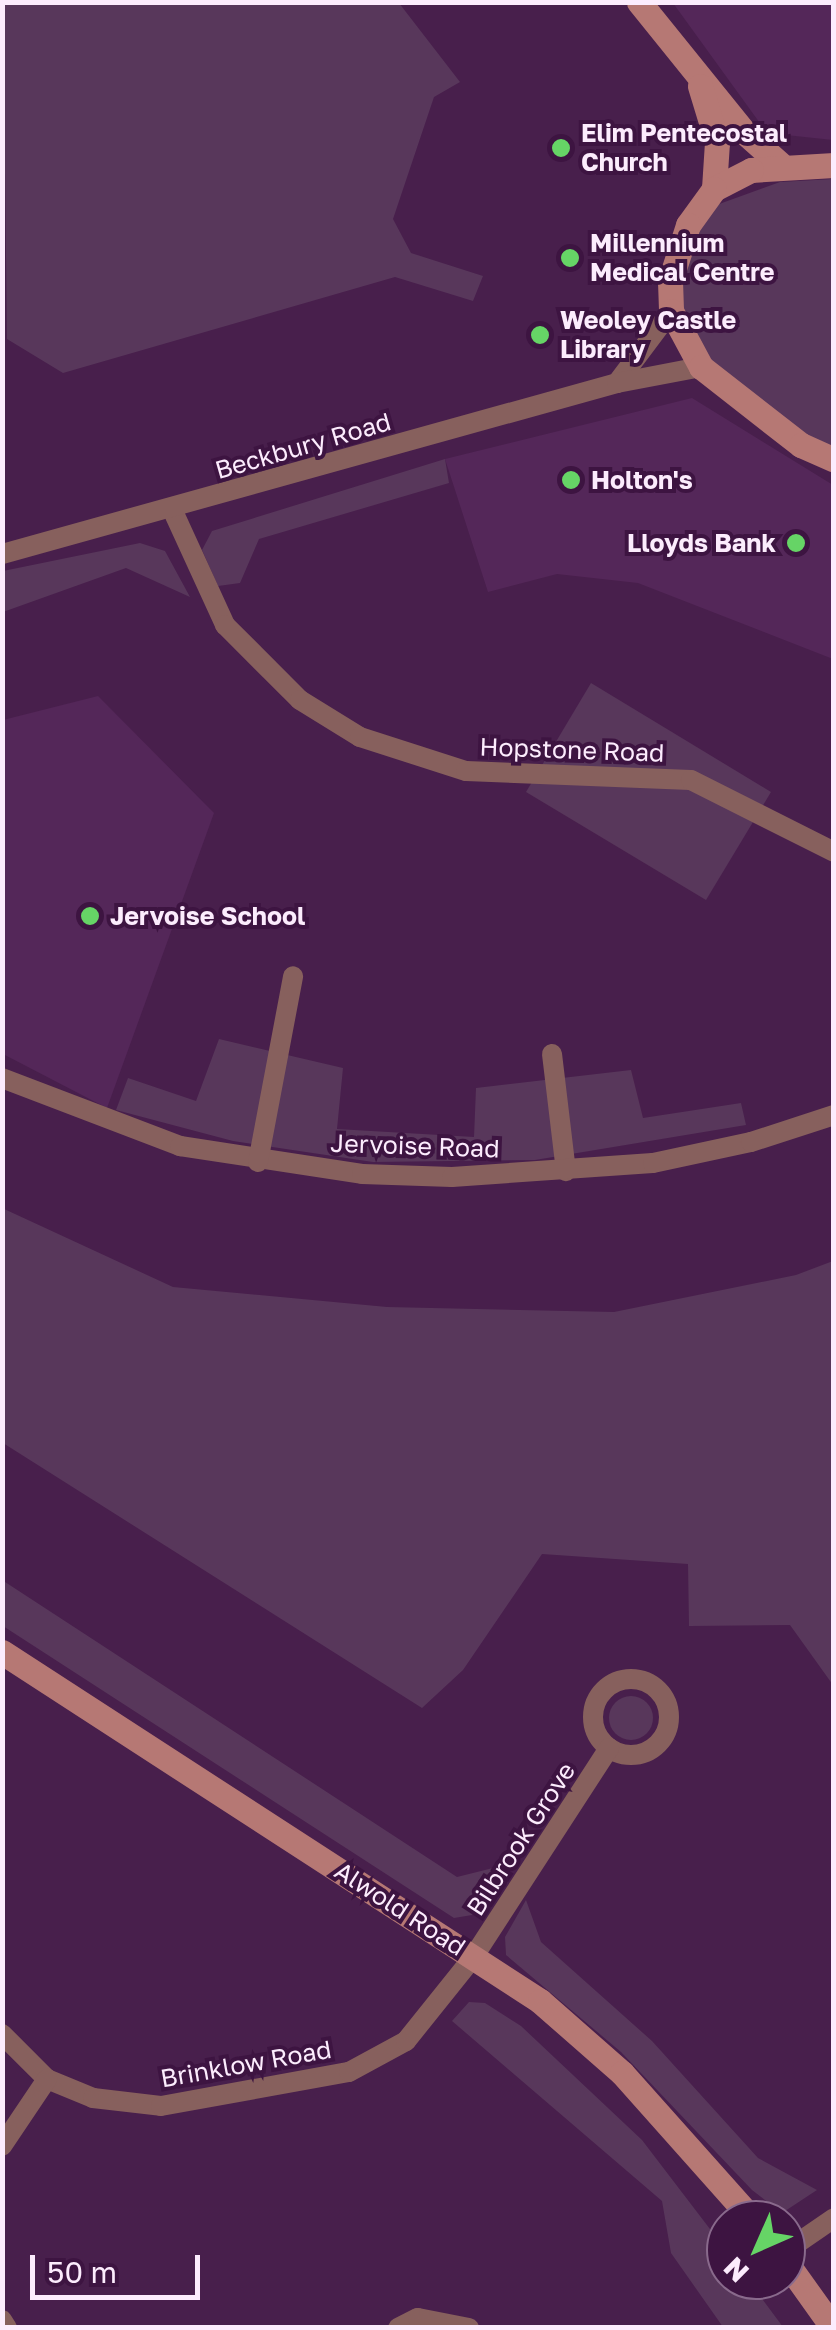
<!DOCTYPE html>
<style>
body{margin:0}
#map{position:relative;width:836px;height:2330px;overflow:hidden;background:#481f4c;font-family:"Golos Text",sans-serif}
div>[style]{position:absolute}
.built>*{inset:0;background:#542759}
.green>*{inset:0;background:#58375b}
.round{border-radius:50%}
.street>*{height:20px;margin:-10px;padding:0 10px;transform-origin:10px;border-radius:10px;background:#87605d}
.street>.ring{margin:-10px;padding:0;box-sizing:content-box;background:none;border:20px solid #87605d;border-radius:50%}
.secondary>*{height:25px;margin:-12.5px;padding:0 12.5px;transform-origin:12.5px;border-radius:12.5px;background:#b67874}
.dots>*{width:28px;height:28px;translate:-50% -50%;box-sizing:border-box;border:5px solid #3d1441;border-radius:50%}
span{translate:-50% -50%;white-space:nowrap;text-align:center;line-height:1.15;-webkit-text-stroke:8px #3d1441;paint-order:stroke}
.poi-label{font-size:25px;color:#fcecfd;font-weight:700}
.left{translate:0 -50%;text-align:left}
.right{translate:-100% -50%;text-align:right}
.street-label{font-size:25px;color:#fcecfd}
.frame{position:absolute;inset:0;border:5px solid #fcecfd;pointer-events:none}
.north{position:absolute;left:706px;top:2200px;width:100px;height:100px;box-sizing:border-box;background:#3d1441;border:2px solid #896a8c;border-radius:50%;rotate:225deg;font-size:28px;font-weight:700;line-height:40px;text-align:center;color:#fcecfd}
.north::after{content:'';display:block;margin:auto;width:35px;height:45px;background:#66d466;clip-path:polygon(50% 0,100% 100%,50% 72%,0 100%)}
.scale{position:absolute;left:30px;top:2255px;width:170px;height:45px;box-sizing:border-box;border:5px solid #fcecfd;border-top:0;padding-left:12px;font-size:30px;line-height:35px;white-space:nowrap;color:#fcecfd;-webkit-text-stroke:8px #3d1441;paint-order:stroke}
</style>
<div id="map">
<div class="built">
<div style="clip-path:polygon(673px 3px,833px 3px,833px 140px,767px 133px)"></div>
<div style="clip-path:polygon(692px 398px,833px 485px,833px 659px,638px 583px,557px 574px,488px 592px,445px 459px)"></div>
<div style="clip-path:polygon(98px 696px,214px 813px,107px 1108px,3px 1054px,3px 720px)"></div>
</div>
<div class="green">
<div style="clip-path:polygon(3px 2px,399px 3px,460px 82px,434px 97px,393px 219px,411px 253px,483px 276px,473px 301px,395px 277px,63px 373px,7px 339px)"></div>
<div style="clip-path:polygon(833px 179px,833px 458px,702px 365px,674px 282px,711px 207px,780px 182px)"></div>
<div style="clip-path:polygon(445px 459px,449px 483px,259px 539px,240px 583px,218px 586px,202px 550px,212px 531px)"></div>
<div style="clip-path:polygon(140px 543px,165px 551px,190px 597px,126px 568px,3px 612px,3px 571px)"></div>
<div style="clip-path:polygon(591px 683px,771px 792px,706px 900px,526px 792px)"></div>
<div style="clip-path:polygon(219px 1039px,343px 1068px,337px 1129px,474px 1137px,476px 1088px,631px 1070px,643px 1118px,741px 1103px,746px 1125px,535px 1160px,373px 1162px,233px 1141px,116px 1110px,128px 1078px,196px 1101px)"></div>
<div style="clip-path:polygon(2px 1208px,173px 1287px,387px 1307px,614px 1312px,796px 1275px,833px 1261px,833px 1685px,790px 1625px,689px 1626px,688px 1564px,542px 1554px,463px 1670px,422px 1708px,3px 1443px)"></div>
<div style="clip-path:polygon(2px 1580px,457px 1877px,513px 1863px,472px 1915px,454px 1918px,3px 1626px)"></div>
<div class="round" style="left:609px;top:1696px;width:44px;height:44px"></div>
<div style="clip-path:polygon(526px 1900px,541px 1942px,652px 2041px,758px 2158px,817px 2190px,782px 2213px,752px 2190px,621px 2052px,506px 1955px,505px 1937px)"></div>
<div style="clip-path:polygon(469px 2002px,485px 2003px,521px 2026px,642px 2140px,726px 2250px,726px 2280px,748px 2280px,783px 2327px,723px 2327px,671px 2253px,662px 2201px,452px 2021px)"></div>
</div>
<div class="street">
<div style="left:617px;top:383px;width:90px;rotate:-53.1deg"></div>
<div style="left:172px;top:509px;width:128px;rotate:65.4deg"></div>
<div style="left:225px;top:625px;width:106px;rotate:45deg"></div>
<div style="left:300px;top:700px;width:70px;rotate:31.7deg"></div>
<div style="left:360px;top:737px;width:111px;rotate:17.8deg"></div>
<div style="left:466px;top:771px;width:225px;rotate:2.3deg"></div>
<div style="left:691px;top:780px;width:160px;rotate:26.7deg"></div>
<div style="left:2px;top:554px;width:638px;rotate:-15.54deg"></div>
<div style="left:617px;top:383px;width:86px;rotate:-10.8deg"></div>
<div style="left:552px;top:1054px;width:118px;rotate:83.2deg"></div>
<div style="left:2px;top:1078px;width:191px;rotate:20.9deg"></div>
<div style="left:180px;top:1146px;width:184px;rotate:8.7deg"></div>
<div style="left:362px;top:1174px;width:90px;rotate:1.9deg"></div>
<div style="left:452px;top:1177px;width:201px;rotate:-4deg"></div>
<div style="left:653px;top:1163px;width:100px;rotate:-12.1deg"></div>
<div style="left:751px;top:1142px;width:87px;rotate:-18deg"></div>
<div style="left:258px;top:1162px;width:189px;rotate:-79.3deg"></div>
<div class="ring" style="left:593px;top:1679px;width:56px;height:56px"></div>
<div style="left:2px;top:2034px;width:64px;rotate:45deg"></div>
<div style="left:47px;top:2079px;width:50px;rotate:22.4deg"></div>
<div style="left:93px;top:2098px;width:68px;rotate:6.7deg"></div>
<div style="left:161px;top:2106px;width:191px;rotate:-10.3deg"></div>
<div style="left:349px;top:2072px;width:65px;rotate:-28.5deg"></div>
<div style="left:406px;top:2041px;width:109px;rotate:-51.3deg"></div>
<div style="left:474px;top:1956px;width:248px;rotate:-57deg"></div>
<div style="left:2px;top:2146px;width:81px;rotate:-56.1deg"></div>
<div style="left:786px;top:2251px;width:58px;rotate:-34.5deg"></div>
<div style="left:2px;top:2320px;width:9px;rotate:58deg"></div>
<div style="left:398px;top:2328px;width:22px;rotate:-27deg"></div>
<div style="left:418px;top:2318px;width:52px;rotate:11.1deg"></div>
</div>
<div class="secondary">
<div style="left:639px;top:2px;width:167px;rotate:51.1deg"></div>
<div style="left:744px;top:132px;width:48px;rotate:41.6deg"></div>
<div style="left:700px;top:86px;width:59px;rotate:73.1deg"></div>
<div style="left:717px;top:142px;width:47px;rotate:93.7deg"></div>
<div style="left:834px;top:165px;width:83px;rotate:176.6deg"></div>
<div style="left:751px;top:170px;width:42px;rotate:152.8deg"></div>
<div style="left:714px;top:189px;width:44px;rotate:125.8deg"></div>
<div style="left:688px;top:225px;width:59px;rotate:107.8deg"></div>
<div style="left:670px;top:281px;width:30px;rotate:88deg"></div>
<div style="left:671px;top:311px;width:64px;rotate:61.8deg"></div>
<div style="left:701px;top:367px;width:127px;rotate:38deg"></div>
<div style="left:801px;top:445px;width:36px;rotate:24deg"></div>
<div style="left:2px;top:1652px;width:641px;rotate:32.97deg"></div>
<div style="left:540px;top:2001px;width:109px;rotate:41.3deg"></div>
<div style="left:622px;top:2073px;width:197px;rotate:48.3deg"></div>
<div style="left:786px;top:2262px;width:81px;rotate:54.5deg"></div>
</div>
<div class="dots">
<div style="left:561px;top:148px;background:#66d466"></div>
<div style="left:570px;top:258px;background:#66d466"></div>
<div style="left:540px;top:335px;background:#66d466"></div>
<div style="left:571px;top:480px;background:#66d466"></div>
<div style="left:796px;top:543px;background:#66d466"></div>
<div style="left:90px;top:916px;background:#66d466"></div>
</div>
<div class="poi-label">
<span class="left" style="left:581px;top:148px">Elim Pentecostal<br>Church</span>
<span class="left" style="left:590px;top:258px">Millennium<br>Medical Centre</span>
<span class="left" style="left:560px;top:335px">Weoley Castle<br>Library</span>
<span class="left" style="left:591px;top:480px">Holton's</span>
<span class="right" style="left:776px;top:543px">Lloyds Bank</span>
<span class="left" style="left:110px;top:916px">Jervoise School</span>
</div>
<div class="street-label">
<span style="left:303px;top:446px;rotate:-16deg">Beckbury Road</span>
<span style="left:572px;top:750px;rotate:2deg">Hopstone Road</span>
<span style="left:415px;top:1146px;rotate:2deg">Jervoise Road</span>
<span style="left:521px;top:1839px;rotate:-57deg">Bilbrook Grove</span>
<span style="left:400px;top:1909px;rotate:33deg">Alwold Road</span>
<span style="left:246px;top:2064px;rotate:-10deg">Brinklow Road</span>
</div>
<div class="frame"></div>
<div class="north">N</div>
<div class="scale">50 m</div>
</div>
